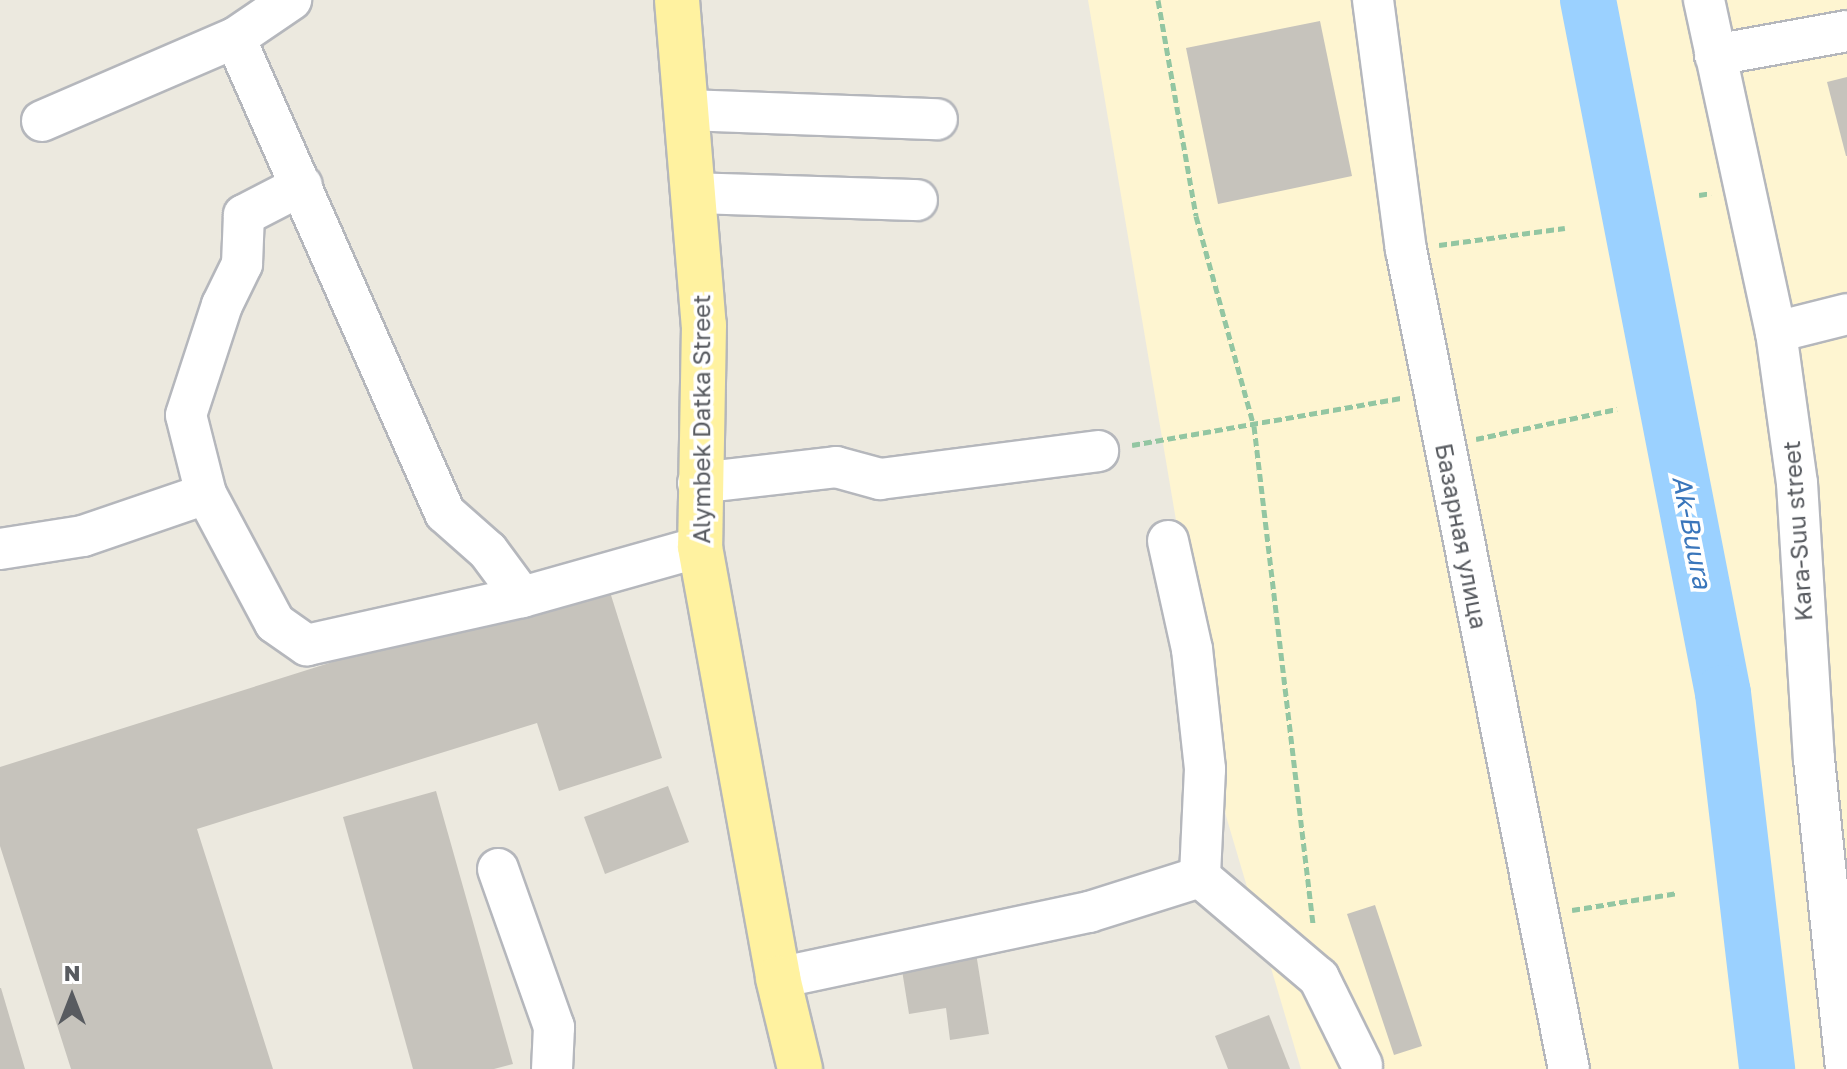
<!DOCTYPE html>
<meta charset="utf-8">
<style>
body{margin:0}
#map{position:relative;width:1847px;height:1069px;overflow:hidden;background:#ece9df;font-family:"Golos Text",sans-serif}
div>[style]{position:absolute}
.commercial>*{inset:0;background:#fef5d1}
.river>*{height:56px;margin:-28px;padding:0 28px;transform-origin:28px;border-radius:28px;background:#9bd1ff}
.building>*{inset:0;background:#c6c3bc}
.path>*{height:5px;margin-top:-2.5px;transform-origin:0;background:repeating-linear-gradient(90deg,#93c6a2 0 8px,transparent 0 12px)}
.roads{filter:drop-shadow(2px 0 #b5b7bc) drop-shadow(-2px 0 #b5b7bc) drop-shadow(0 2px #b5b7bc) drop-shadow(0 -2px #b5b7bc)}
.minor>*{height:40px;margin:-20px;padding:0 20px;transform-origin:20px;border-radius:20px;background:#fff}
.major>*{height:44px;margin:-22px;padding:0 22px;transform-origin:22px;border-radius:22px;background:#fff2a0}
span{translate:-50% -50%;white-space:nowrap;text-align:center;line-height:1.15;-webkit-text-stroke:7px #fff;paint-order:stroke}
.street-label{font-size:24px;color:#585b60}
.water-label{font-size:26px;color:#3a76bb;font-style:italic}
.north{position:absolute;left:32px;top:957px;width:80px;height:80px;-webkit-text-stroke:6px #fff;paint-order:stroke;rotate:0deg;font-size:22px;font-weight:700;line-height:32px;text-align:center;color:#585b60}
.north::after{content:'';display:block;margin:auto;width:28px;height:36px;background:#585b60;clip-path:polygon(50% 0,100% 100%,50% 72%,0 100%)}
</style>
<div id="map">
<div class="commercial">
<div style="clip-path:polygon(1088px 0,1847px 0,1847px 1069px,1301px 1069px,1226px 816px)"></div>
</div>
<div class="river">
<div style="left:1588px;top:0;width:706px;rotate:78.98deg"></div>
<div style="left:1723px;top:693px;width:379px;rotate:83.3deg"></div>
</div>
<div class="building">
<div style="clip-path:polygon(1320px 21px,1352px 176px,1218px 204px,1186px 48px)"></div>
<div style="clip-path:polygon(1847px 77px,1847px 156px,1846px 156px,1827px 82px)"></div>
<div style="clip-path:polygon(605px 576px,662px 758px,559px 791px,537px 723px,197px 829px,273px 1069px,71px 1069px,0 846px,0 767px)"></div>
<div style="clip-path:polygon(668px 786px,689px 842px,605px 874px,584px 817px)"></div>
<div style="clip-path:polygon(436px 791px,513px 1064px,494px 1069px,413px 1069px,343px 817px)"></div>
<div style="clip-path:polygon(1375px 905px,1422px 1046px,1394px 1055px,1347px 914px)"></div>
<div style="clip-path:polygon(976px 953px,989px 1034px,950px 1040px,946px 1008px,909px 1014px,901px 964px)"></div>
<div style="clip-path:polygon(0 988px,1px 988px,25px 1069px,0 1069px)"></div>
<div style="clip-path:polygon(1269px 1015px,1290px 1069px,1228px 1069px,1215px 1036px)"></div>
</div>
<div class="path">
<div style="left:1158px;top:0;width:219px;rotate:80deg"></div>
<div style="left:1196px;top:216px;width:218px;rotate:74.6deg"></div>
<div style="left:1254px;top:426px;width:501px;rotate:83.24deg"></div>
<div style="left:1699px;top:195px;width:12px;rotate:-9deg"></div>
<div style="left:1439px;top:245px;width:127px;rotate:-7.7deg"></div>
<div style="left:1476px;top:439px;width:144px;rotate:-12deg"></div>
<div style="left:1132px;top:445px;width:273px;rotate:-9.9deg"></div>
<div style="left:1572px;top:910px;width:107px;rotate:-9.1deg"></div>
</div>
<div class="roads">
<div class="minor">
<div style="left:1373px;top:0;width:251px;rotate:82.5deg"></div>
<div style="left:1406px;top:249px;width:836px;rotate:78.76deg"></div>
<div style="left:1704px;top:0;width:340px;rotate:77.8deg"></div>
<div style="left:1776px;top:332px;width:152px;rotate:82.1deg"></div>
<div style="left:1797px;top:483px;width:277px;rotate:86.5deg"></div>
<div style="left:1814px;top:759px;width:312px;rotate:84.1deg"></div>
<div style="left:235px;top:38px;width:519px;rotate:66.15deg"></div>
<div style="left:445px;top:513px;width:57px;rotate:41.5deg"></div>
<div style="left:488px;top:551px;width:57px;rotate:53.5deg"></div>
<div style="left:1715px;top:55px;width:134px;rotate:-10.3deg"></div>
<div style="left:686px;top:110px;width:251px;rotate:2.1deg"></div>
<div style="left:42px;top:121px;width:210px;rotate:-23.3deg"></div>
<div style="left:235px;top:38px;width:68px;rotate:-34.2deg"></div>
<div style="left:693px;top:193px;width:224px;rotate:1.8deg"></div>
<div style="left:1776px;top:332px;width:73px;rotate:-14.2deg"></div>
<div style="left:698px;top:483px;width:139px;rotate:-6.6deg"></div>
<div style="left:836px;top:467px;width:46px;rotate:15.3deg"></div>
<div style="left:880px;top:479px;width:220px;rotate:-7.3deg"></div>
<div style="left:206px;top:494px;width:81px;rotate:-104.2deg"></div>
<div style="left:186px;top:415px;width:116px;rotate:-71.9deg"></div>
<div style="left:222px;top:305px;width:46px;rotate:-64deg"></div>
<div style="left:242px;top:264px;width:49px;rotate:-87.7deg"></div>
<div style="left:244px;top:215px;width:65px;rotate:-27.3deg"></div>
<div style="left:1168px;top:541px;width:111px;rotate:77.5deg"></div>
<div style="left:1192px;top:649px;width:121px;rotate:83.8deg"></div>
<div style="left:1205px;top:769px;width:108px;rotate:92.7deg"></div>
<div style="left:0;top:549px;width:84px;rotate:-8.9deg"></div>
<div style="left:83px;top:536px;width:130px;rotate:-18.9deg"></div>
<div style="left:206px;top:494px;width:146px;rotate:61.9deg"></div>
<div style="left:275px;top:623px;width:39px;rotate:35deg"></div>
<div style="left:307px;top:645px;width:220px;rotate:-12.6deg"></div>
<div style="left:522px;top:597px;width:185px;rotate:-15.7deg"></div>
<div style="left:498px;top:869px;width:168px;rotate:70.5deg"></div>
<div style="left:554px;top:1027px;width:42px;rotate:92.7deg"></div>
<div style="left:778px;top:978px;width:318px;rotate:-12deg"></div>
<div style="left:1089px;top:912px;width:116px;rotate:-17.5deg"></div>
<div style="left:1200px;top:877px;width:156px;rotate:40.3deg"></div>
<div style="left:1319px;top:978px;width:97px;rotate:63.7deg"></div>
</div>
<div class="major">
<div style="left:677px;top:0;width:326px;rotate:85.3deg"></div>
<div style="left:704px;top:325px;width:222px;rotate:91deg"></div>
<div style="left:700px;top:547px;width:438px;rotate:79.7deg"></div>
<div style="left:778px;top:978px;width:94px;rotate:76.4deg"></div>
</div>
</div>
<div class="street-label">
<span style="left:701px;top:419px;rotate:-90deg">Alymbek Datka Street</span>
<span style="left:1797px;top:531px;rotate:-94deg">Kara-Suu street</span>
<span style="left:1462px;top:536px;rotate:79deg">Базарная улица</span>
</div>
<div class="water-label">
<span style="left:1692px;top:532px;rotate:79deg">Ak-Buura</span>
</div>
<div class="north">N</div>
</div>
